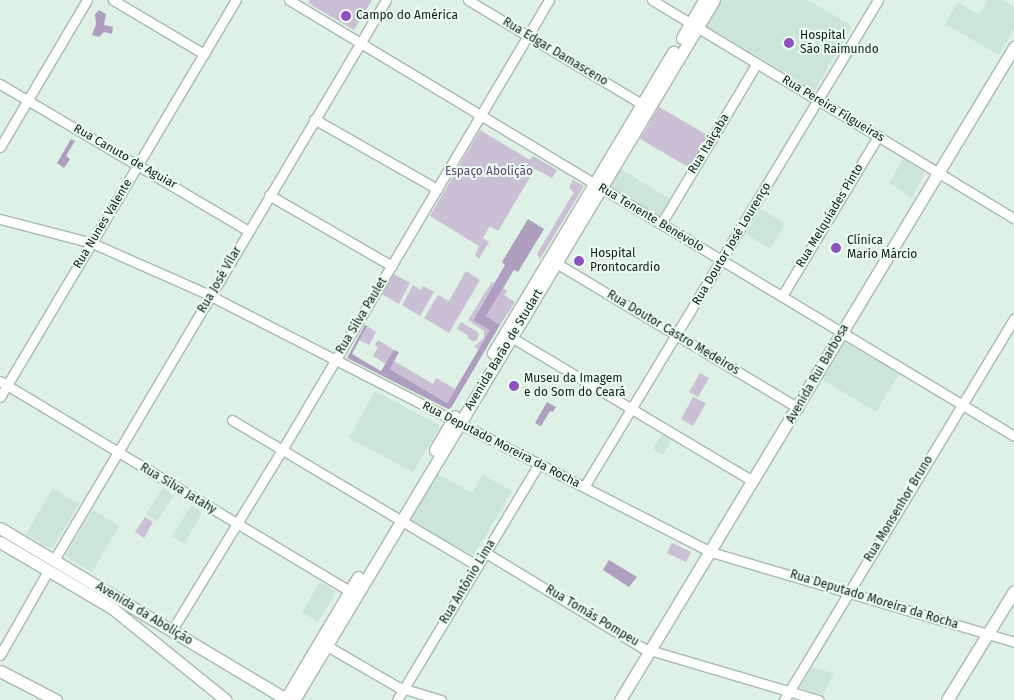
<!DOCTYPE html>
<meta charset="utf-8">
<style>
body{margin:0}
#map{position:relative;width:1014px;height:700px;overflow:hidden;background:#ddf1e5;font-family:"Fira Sans",sans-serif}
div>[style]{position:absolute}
.built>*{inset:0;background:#cbe6d6}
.green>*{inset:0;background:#cabfd5}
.water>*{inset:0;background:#af9ebf}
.roads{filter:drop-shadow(1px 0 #a6baae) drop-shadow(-1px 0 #a6baae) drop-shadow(0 1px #a6baae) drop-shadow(0 -1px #a6baae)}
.minor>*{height:9px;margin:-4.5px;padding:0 4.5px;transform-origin:4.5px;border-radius:4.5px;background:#fff}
.major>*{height:11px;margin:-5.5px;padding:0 5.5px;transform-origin:5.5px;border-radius:5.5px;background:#fff}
.dots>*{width:14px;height:14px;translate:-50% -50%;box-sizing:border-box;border:2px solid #eafef2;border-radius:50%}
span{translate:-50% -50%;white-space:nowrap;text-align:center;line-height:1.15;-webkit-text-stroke:4px #eafef2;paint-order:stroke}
.poi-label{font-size:12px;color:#151c18}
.left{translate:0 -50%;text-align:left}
.street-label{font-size:12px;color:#151c18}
.park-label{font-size:12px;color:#5e4574}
</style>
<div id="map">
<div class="built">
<div style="clip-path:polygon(721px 0,808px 0,852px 26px,815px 90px,706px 26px)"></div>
<div style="clip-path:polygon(988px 0,1003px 0,1014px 7px,1014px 29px,999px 55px,945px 24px,958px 2px,979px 15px)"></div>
<div style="clip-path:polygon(903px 159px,925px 172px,912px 198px,889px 183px)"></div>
<div style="clip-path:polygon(619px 168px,670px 199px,659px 217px,608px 186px)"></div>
<div style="clip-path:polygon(761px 209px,785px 224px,770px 249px,746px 234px)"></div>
<div style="clip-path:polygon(847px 343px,899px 374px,876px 412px,823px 380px,844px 344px)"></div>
<div style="clip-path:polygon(375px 391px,439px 425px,439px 429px,413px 472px,349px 438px)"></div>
<div style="clip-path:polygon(662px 434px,672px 440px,663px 455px,653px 449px)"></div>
<div style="clip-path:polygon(436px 473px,472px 493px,483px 475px,512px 491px,473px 556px,409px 519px)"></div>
<div style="clip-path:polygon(53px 488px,79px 504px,53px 547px,49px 548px,26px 534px)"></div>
<div style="clip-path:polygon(163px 488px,174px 495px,157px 521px,146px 514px)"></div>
<div style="clip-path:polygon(191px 506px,202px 513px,184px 544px,172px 536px)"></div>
<div style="clip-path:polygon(93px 510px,119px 526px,92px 572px,65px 556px)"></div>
<div style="clip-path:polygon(320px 582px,336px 592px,318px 622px,302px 612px)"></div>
<div style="clip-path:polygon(812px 668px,834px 673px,823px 695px,802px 689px,801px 686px)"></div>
</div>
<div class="green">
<div style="clip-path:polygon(310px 0,372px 0,354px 30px,308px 3px)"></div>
<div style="clip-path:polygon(659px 107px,709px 136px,690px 168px,640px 139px)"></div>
<div style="clip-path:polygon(480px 130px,530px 160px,533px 156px,557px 170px,552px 178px,535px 169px,498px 231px,490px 226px,483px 238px,489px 242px,479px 259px,475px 255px,479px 246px,430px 216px)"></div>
<div style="clip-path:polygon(573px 180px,584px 186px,540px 259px,537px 254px,574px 192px,569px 188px)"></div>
<div style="clip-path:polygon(466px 271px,480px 280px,449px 333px,424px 318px,438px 295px,449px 301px)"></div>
<div style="clip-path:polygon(394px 274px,410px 283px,399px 304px,382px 294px)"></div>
<div style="clip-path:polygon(492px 282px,494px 283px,473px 319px,491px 330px,480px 350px,474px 347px,484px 338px,484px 331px,468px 320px)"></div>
<div style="clip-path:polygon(413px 285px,421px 290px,423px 286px,434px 292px,420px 316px,402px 305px)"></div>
<div style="clip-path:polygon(503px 288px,507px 291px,504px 295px,515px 302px,500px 325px,486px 316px)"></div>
<div style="clip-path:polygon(461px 322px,478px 332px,479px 335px,476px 341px,472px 341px,468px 338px,468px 335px,457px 329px)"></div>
<div style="clip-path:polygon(367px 326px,376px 332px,369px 345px,359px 340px)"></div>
<div style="clip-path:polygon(378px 340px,394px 350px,386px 364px,373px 356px,378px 347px,375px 345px)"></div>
<div style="clip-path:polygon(394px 361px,433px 384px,436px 378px,455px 389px,447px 403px,389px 368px)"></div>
<div style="clip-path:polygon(700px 373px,709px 378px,698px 397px,689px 392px)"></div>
<div style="clip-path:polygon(693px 397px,706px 403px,693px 426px,681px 419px)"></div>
<div style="clip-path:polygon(145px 517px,153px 522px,144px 538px,135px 532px)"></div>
<div style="clip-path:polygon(672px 543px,691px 552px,686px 562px,667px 553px)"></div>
</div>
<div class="water">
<div style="clip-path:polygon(99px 10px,106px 14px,104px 25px,113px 27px,112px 34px,104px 32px,99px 37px,92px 35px,96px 24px,95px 14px)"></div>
<div style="clip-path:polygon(71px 139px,75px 141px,66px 156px,70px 159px,64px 168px,57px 163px)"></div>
<div style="clip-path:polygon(528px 219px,544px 229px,518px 272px,514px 270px,486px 316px,500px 325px,451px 408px,448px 409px,347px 358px,365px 325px,367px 326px,352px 354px,381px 371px,394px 350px,399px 352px,390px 369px,447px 403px,490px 330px,473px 320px,505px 265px,502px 262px)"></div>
<div style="clip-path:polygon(547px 402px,556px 407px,553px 412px,550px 411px,541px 426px,535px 423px)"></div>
<div style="clip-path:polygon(609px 560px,637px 577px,629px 587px,603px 570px)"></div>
</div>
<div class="roads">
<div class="minor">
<div style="left:113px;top:0;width:106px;rotate:30.7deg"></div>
<div style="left:289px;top:0;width:846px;rotate:31.02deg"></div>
<div style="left:468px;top:0;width:203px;rotate:30.9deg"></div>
<div style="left:652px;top:0;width:423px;rotate:31.1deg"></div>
<div style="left:0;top:84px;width:289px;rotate:30.6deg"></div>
<div style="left:314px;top:119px;width:142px;rotate:29.6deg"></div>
<div style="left:0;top:147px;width:171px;rotate:-59.4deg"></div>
<div style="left:269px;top:195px;width:142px;rotate:30deg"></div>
<div style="left:0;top:219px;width:95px;rotate:14.6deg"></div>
<div style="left:92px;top:243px;width:124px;rotate:23.9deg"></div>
<div style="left:205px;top:293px;width:568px;rotate:27.11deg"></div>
<div style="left:711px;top:552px;width:316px;rotate:16.5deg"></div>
<div style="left:661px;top:224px;width:187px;rotate:-59.2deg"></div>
<div style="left:551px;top:260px;width:288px;rotate:30.9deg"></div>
<div style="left:782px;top:296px;width:187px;rotate:-59deg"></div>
<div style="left:506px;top:334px;width:287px;rotate:30.8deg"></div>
<div style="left:0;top:381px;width:413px;rotate:31deg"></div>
<div style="left:0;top:397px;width:462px;rotate:-59.3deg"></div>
<div style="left:232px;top:420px;width:286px;rotate:30.7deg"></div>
<div style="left:584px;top:487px;width:569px;rotate:-58.88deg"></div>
<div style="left:486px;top:553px;width:184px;rotate:31.2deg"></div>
<div style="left:643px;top:648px;width:183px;rotate:16.5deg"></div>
<div style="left:54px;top:560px;width:651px;rotate:-59.34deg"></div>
<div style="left:172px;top:630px;width:211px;rotate:-58.6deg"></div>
<div style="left:282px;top:450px;width:523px;rotate:-59.32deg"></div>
<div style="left:322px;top:643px;width:88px;rotate:30.1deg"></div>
<div style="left:398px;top:687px;width:45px;rotate:16.8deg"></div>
<div style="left:0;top:655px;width:97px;rotate:-60.3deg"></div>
<div style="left:397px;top:700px;width:275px;rotate:-59deg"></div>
<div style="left:784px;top:700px;width:445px;rotate:-58.9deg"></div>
</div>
<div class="major">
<div style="left:682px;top:38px;width:44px;rotate:-59.9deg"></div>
<div style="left:493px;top:353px;width:351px;rotate:-59.1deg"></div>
<div style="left:435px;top:450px;width:39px;rotate:-60deg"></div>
<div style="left:0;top:528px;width:335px;rotate:30.9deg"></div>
<div style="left:0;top:542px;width:130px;rotate:30.5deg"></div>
<div style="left:112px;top:608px;width:146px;rotate:38.9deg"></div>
<div style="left:0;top:671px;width:63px;rotate:27.4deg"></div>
<div style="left:285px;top:700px;width:143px;rotate:-59.3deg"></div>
<div style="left:294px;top:700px;width:816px;rotate:-59.04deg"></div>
<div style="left:620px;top:700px;width:763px;rotate:-58.89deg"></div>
<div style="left:947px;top:700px;width:128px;rotate:-58.4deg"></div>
</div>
</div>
<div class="dots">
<div style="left:346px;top:16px;background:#914fc4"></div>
<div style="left:789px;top:43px;background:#914fc4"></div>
<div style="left:836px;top:248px;background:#914fc4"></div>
<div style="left:579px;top:261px;background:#914fc4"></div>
<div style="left:514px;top:386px;background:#914fc4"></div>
</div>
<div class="poi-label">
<span class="left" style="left:356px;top:16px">Campo do América</span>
<span class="left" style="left:800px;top:43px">Hospital<br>São Raimundo</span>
<span class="left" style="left:847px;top:248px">Clínica<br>Mario Márcio</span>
<span class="left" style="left:590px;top:261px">Hospital<br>Prontocardio</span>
<span class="left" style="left:524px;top:386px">Museu da Imagem<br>e do Som do Ceará</span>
</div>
<div class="street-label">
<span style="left:555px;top:52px;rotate:31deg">Rua Edgar Damasceno</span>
<span style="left:833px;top:109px;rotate:31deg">Rua Pereira Filgueiras</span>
<span style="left:709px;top:144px;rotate:-59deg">Rua Itaiçaba</span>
<span style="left:125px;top:157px;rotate:30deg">Rua Canuto de Aguiar</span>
<span style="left:830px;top:216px;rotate:-59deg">Rua Melquíades Pinto</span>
<span style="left:651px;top:218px;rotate:31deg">Rua Tenente Benévolo</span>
<span style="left:103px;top:224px;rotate:-59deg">Rua Nunes Valente</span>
<span style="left:732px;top:244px;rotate:-59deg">Rua Doutor José Lourenço</span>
<span style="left:220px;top:280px;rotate:-60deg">Rua José Vilar</span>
<span style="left:362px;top:316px;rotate:-59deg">Rua Silva Paulet</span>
<span style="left:673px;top:333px;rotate:31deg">Rua Doutor Castro Medeiros</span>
<span style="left:504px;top:350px;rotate:-59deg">Avenida Barão de Studart</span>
<span style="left:818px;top:374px;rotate:-60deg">Avenida Rui Barbosa</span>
<span style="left:501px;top:445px;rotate:27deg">Rua Deputado Moreira da Rocha</span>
<span style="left:178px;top:489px;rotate:31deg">Rua Silva Jatahy</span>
<span style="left:899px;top:509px;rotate:-59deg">Rua Monsenhor Bruno</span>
<span style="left:468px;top:582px;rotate:-59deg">Rua Antônio Lima</span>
<span style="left:874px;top:600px;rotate:17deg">Rua Deputado Moreira da Rocha</span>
<span style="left:144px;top:614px;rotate:31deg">Avenida da Abolição</span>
<span style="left:592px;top:616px;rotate:31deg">Rua Tomás Pompeu</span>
</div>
<div class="park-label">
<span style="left:489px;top:172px">Espaço Abolição</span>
</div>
</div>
